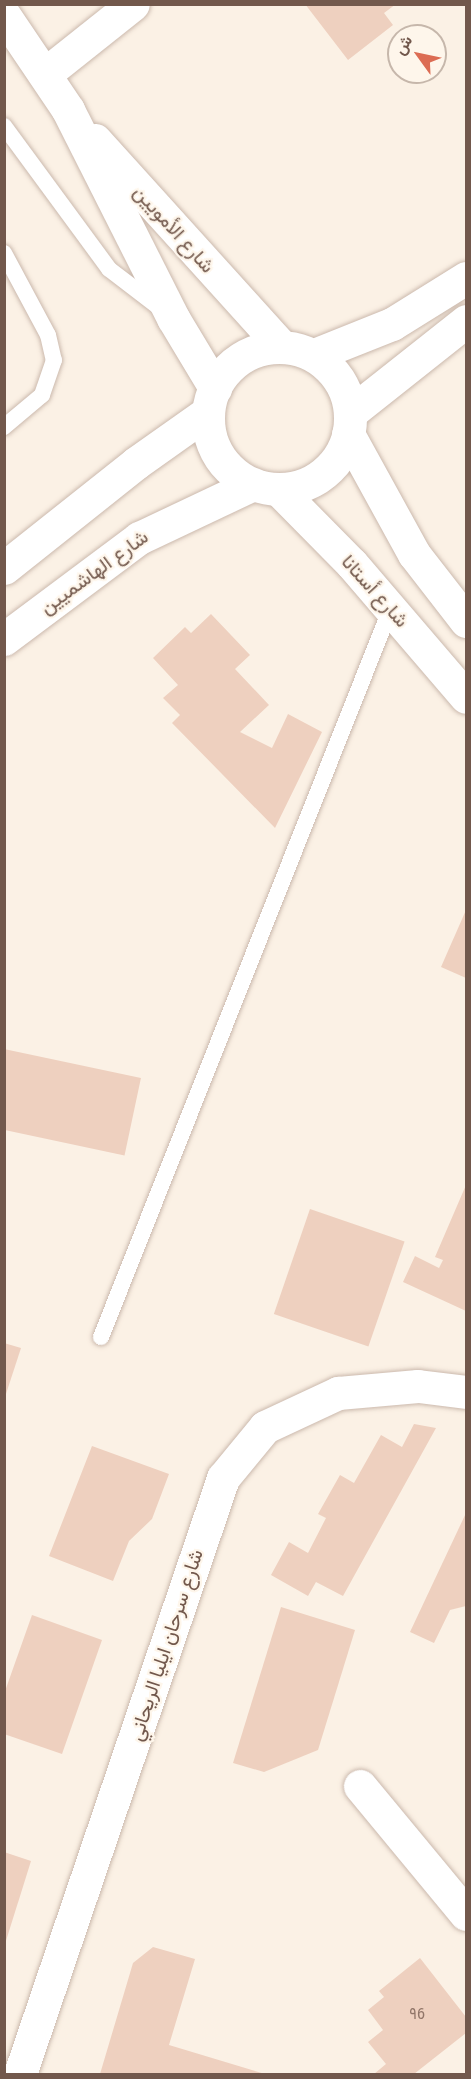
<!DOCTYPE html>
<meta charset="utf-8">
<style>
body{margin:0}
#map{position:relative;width:471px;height:2079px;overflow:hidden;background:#fbf1e5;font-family:"Fira Sans Condensed",Vazirmatn,sans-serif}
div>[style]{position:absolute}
.building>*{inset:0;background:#eed0bf;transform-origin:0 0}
.roads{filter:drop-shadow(0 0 2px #cbb9ad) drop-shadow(0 0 2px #cbb9ad)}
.service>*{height:16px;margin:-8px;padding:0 8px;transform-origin:8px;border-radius:8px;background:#fff}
.minor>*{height:33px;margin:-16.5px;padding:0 16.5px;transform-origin:16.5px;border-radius:16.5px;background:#fff}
.tertiary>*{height:33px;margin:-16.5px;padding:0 16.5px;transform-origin:16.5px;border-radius:16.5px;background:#fff}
.secondary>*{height:33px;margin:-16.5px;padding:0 16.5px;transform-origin:16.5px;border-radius:16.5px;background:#fff}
.secondary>.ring{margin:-16.5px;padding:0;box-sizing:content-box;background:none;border:33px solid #fff;border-radius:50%}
span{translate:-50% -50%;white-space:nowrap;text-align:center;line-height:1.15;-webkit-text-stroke:4.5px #fef6eb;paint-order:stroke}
.number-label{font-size:16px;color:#917669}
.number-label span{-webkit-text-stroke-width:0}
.street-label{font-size:20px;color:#72584c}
.frame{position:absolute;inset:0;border:6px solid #72584c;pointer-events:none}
.north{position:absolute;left:387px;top:24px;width:60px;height:60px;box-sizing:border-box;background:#fef6eb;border:2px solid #c6b7ab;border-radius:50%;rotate:303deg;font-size:16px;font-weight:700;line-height:24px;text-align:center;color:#72584c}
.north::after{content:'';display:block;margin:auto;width:21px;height:27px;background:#dc6c53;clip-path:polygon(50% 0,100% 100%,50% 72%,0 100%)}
</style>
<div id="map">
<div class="building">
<i style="clip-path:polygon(305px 4px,396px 4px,384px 13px,393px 25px,348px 60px)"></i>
<i style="clip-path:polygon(211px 614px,250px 655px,235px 669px,269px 705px,240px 732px,272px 748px,288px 714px,322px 732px,275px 828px,172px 723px,180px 715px,163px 698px,178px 685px,153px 658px,185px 627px,191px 633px)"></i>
<i style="clip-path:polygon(466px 910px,466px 978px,441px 967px)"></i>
<i style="left:4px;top:1049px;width:140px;height:79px;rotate:12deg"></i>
<i style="clip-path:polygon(466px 1185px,466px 1311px,403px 1282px,415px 1256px,439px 1268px,443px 1260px,435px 1257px)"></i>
<i style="left:310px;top:1209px;width:100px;height:111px;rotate:19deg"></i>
<i style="clip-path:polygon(4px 1343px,21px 1348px,5px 1397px,4px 1397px)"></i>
<i style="clip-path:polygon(414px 1424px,436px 1428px,343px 1596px,316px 1582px,308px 1596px,271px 1575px,289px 1542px,308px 1553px,326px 1518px,318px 1514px,340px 1475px,354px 1483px,381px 1435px,402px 1447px)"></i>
<i style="clip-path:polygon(92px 1446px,169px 1474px,152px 1519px,129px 1541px,113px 1581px,49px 1556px)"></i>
<i style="clip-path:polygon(466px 1513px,466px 1606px,450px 1610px,434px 1643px,410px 1632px)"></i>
<i style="clip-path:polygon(281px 1607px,355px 1630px,318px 1750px,264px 1772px,233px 1763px)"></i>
<i style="clip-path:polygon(32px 1615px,102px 1640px,62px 1754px,4px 1734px,4px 1694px)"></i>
<i style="clip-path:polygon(4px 1852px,31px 1861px,5px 1944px,4px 1944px)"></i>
<i style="clip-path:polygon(153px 1947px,195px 1959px,169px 2045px,265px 2074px,100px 2074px,133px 1963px)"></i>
<i style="clip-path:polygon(420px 1958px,466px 2017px,466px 2033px,414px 2074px,374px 2074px,386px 2064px,368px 2042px,383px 2030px,368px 2010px,384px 1997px,379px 1991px)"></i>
</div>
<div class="roads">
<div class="service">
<i style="left:4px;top:126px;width:177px;rotate:53.7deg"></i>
<i style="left:109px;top:269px;width:64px;rotate:37.4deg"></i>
<i style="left:4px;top:253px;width:93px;rotate:61.8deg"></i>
<i style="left:48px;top:335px;width:26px;rotate:77deg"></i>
<i style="left:54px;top:360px;width:37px;rotate:109deg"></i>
<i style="left:42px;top:395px;width:50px;rotate:139.9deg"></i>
<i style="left:101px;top:1337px;width:785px;rotate:-68.31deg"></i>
</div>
<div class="minor">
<i style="left:45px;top:74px;width:112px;rotate:-38.5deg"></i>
<i style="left:360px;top:1786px;width:166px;rotate:50.4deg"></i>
<i style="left:20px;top:2074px;width:630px;rotate:-71.19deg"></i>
<i style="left:223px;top:1478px;width:66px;rotate:-50.5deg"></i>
<i style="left:265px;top:1427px;width:81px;rotate:-25deg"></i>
<i style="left:338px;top:1393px;width:80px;rotate:-5deg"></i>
<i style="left:418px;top:1386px;width:48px;rotate:7.1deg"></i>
</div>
<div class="tertiary">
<i style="left:4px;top:15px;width:115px;rotate:56deg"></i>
<i style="left:68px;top:110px;width:233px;rotate:63.2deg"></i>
<i style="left:173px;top:318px;width:82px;rotate:59deg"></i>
<i style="left:95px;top:140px;width:279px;rotate:47.9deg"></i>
<i style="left:348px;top:434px;width:137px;rotate:61.2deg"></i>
<i style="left:414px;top:554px;width:85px;rotate:52.2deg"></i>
<i style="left:278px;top:489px;width:105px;rotate:45.4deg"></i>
<i style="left:352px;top:564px;width:175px;rotate:49.4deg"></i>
</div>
<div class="secondary">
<i class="ring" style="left:208px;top:347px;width:109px;height:109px"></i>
<i style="left:314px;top:355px;width:84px;rotate:-21.7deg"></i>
<i style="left:392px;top:324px;width:87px;rotate:-31.9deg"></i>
<i style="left:350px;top:413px;width:148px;rotate:-38.4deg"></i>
<i style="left:4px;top:568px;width:169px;rotate:-38.5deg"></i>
<i style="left:136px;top:463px;width:88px;rotate:-35.3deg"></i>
<i style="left:4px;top:639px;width:169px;rotate:-36.8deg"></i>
<i style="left:139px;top:538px;width:126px;rotate:-25.3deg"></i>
</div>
</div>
<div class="number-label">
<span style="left:417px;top:2014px">٩6</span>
</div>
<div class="street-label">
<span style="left:174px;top:229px;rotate:48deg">شارع الأمويين</span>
<span style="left:94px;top:572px;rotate:-36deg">شارع الهاشميين</span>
<span style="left:375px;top:591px;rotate:48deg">شارع أستانا</span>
<span style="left:166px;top:1645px;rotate:-72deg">شارع سرحان ايليا الريحاني</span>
</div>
<div class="frame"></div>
<div class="north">ش</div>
</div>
